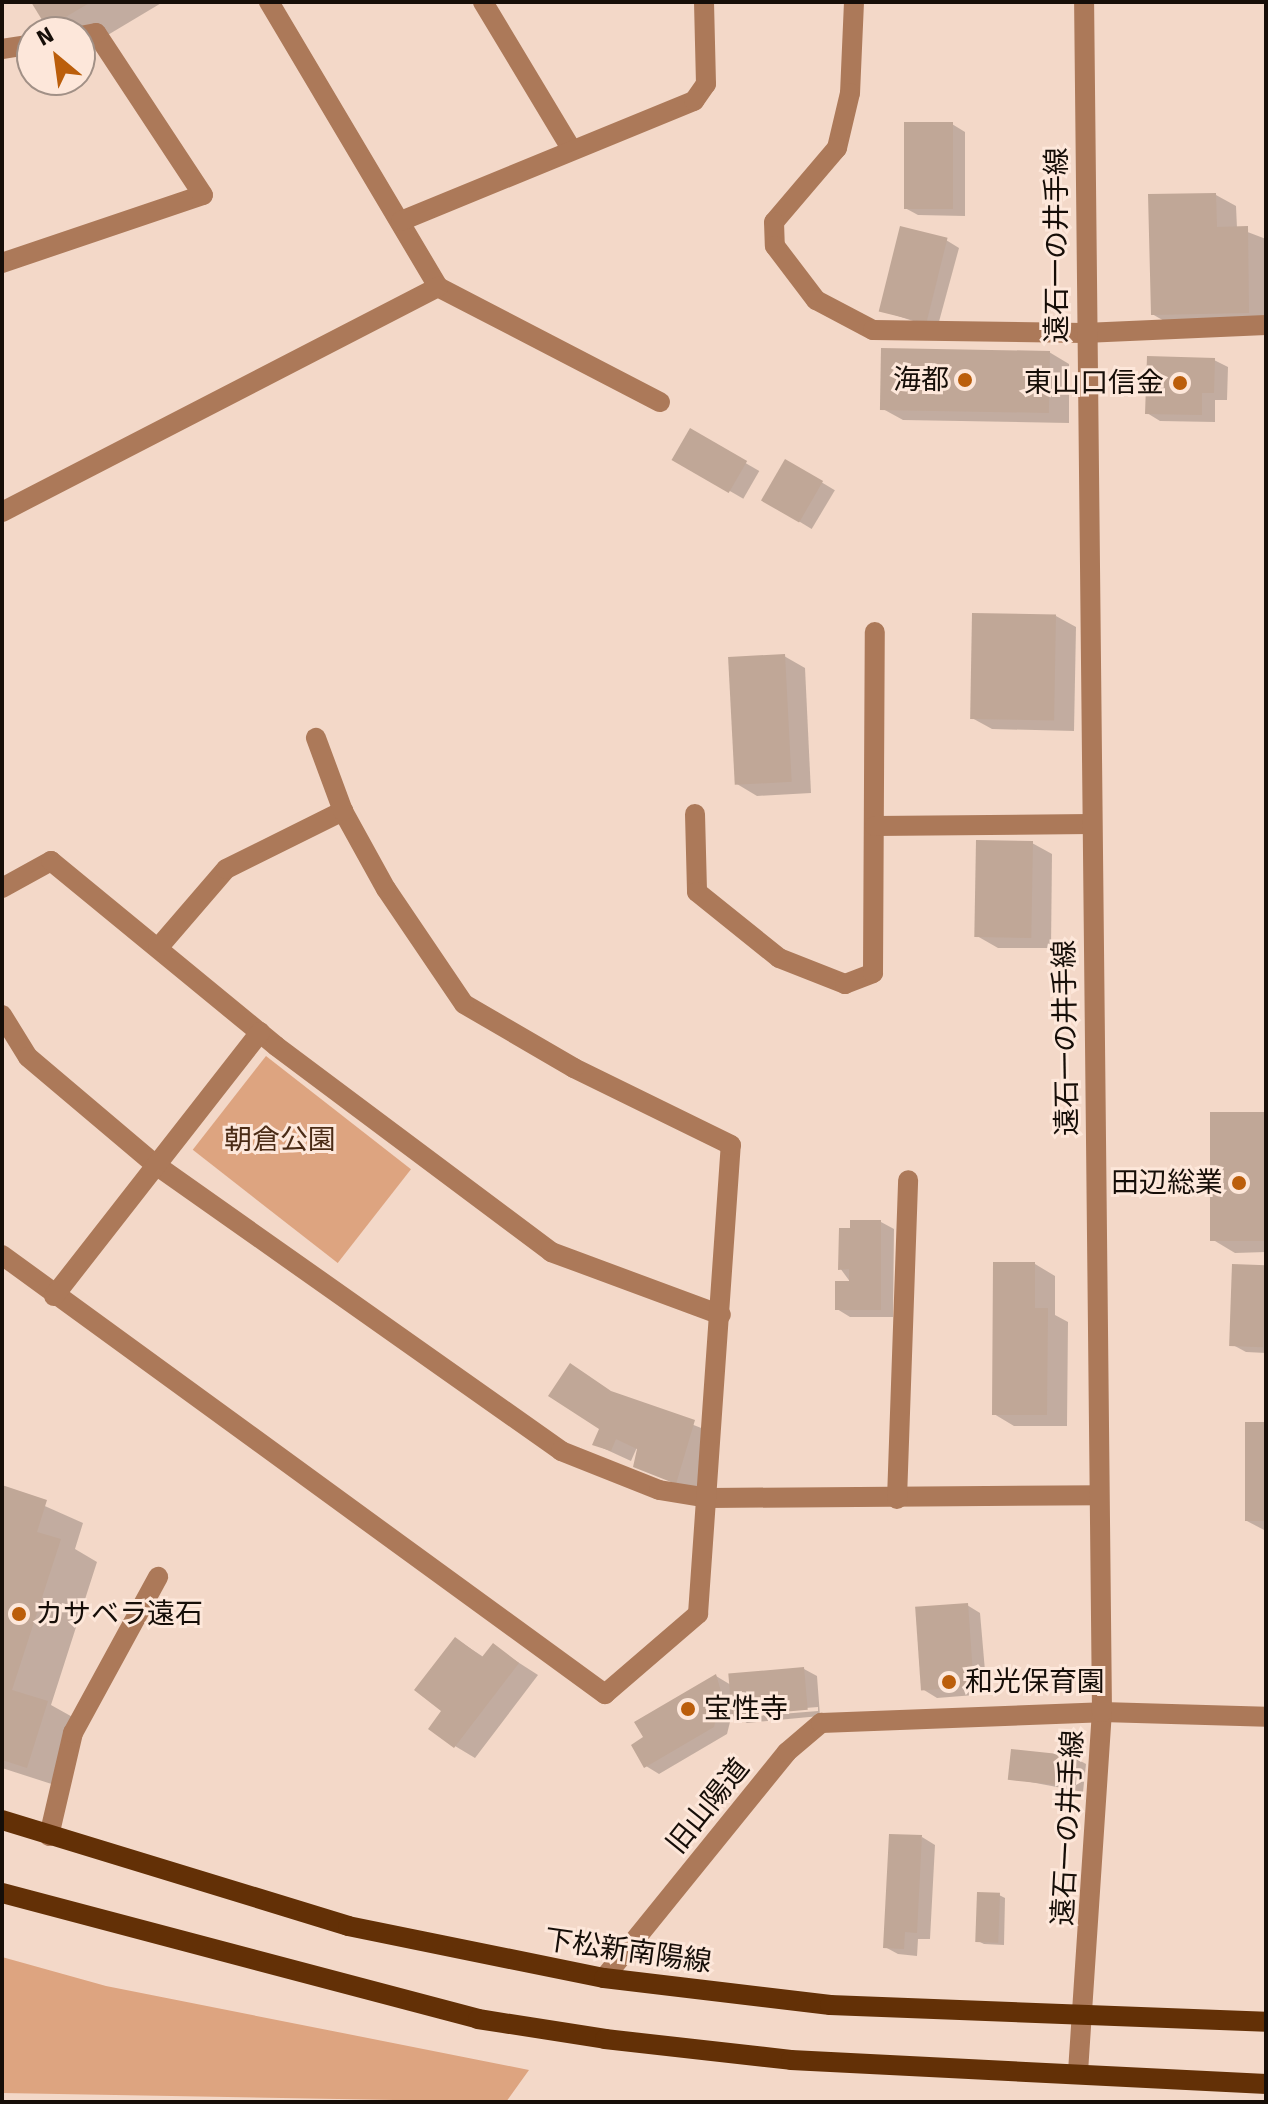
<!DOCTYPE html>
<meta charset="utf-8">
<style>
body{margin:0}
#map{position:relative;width:1268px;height:2104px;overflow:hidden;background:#f3d8c8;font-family:Signika,"Noto Sans JP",sans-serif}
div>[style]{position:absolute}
.green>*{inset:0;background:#dda480;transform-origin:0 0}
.shadow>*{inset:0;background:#0003;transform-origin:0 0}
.building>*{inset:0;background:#c0a797;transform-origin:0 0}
.minor>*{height:20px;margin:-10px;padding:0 10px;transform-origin:10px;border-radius:10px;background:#ac7959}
.major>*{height:20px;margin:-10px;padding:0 10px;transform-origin:10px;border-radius:10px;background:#633006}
.dots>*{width:22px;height:22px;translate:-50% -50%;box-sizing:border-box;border:4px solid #fde7da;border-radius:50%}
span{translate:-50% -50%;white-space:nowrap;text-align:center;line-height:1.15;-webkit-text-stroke:6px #fde7da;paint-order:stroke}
.street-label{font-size:28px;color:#160e08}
.poi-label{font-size:28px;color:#160e08}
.right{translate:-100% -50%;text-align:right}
.left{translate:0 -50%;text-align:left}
.park-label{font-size:28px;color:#4b2c16}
.frame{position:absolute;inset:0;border:4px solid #160e08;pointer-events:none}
.north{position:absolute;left:16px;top:16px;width:80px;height:80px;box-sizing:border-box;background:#fde7da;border:2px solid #a19086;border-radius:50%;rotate:331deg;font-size:22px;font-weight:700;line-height:32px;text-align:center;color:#160e08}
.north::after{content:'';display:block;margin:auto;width:28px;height:36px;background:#bb5e0b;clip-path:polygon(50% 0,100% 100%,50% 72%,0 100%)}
</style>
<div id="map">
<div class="green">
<i style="left:266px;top:1056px;width:184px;height:119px;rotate:38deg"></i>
<i style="clip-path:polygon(2px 1957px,106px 1986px,529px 2070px,506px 2102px,2px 2093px)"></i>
</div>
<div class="shadow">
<i style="clip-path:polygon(34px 2px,163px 2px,86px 48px,80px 32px,48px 27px)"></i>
<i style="clip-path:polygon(952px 124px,965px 132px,965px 216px,918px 215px,905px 208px)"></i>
<i style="clip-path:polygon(1216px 195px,1236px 206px,1237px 228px,1266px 239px,1266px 324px,1173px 326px,1152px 314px)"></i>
<i style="clip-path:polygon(946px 240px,959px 248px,937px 329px,880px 310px)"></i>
<i style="clip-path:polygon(1049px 352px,1069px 364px,1069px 423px,903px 420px,883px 409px)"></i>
<i style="clip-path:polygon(1214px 360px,1228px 367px,1227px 400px,1215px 400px,1215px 422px,1160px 421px,1147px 413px)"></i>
<i style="left:690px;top:431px;width:80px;height:32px;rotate:30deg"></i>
<i style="left:786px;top:461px;width:57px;height:45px;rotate:31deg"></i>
<i style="clip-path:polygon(1056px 616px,1076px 627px,1074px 731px,992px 729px,972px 718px)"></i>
<i style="clip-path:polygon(784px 656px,805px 668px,811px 793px,757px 796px,737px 784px)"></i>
<i style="clip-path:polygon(1032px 843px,1052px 854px,1051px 948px,998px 948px,977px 936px)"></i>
<i style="clip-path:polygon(1266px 1114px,1266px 1252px,1235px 1253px,1215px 1241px)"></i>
<i style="clip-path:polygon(881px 1222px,894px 1229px,893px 1317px,850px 1317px,837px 1309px,851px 1283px,840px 1268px,852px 1230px)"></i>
<i style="clip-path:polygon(1035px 1264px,1055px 1276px,1055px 1315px,1068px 1322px,1067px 1426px,1014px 1426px,994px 1414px)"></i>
<i style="clip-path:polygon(1266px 1267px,1266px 1353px,1246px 1352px,1233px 1345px)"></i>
<i style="clip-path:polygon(617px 1395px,714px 1433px,697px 1493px,636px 1466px,638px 1445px,631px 1461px,594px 1444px)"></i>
<i style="clip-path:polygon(1266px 1424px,1266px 1531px,1245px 1520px)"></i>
<i style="clip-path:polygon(2px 1487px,83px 1523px,75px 1549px,97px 1562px,51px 1705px,85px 1724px,64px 1788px,2px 1768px)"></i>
<i style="clip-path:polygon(967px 1605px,980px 1613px,987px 1694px,937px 1698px,924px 1690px)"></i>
<i style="clip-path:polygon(456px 1639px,485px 1658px,493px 1646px,538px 1675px,475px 1758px,455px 1746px,444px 1711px)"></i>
<i style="clip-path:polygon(evenodd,804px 1669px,817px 1676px,820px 1716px,747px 1723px,732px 1714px,727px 1734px,659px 1774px,646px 1766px,646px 1738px,716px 1676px,731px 1685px,804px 1669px,818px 1707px,818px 1711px,744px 1717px,744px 1713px,818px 1707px)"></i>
<i style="clip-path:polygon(1073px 1757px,1086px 1764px,1083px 1792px,1010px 1778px)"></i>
<i style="clip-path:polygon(922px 1837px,935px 1845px,930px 1939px,918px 1939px,917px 1956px,898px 1954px,885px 1947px)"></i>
<i style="clip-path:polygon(999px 1895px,1005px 1898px,1004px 1945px,984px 1944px,978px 1941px)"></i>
</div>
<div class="building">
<i style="clip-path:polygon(31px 2px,91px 2px,47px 28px)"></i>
<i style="left:904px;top:122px;width:49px;height:87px"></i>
<i style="clip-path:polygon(1216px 193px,1217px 227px,1248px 226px,1249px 313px,1151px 315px,1148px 194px)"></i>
<i style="left:900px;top:226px;width:49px;height:88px;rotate:14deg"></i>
<i style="left:881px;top:348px;width:169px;height:62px;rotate:1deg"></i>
<i style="clip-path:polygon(1147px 356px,1215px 358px,1214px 393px,1202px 393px,1202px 415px,1145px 414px)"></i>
<i style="left:690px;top:428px;width:66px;height:37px;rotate:30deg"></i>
<i style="left:785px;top:459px;width:44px;height:48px;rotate:30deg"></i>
<i style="left:972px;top:613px;width:84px;height:106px;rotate:1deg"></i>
<i style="left:785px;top:654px;width:128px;height:57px;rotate:87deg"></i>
<i style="left:976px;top:840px;width:57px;height:97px;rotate:1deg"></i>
<i style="left:1266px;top:1112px;width:129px;height:56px;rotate:90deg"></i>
<i style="clip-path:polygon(850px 1220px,881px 1220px,881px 1310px,835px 1310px,835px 1281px,849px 1281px,849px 1269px,838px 1270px,839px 1228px,850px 1228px)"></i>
<i style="clip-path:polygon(993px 1262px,1035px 1262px,1035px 1308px,1048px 1308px,1047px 1415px,992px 1415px)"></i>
<i style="left:1232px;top:1264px;width:34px;height:82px;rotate:2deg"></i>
<i style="clip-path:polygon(570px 1363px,611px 1391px,695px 1420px,676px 1484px,633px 1467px,637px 1449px,616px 1439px,611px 1451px,592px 1445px,599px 1429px,548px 1396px)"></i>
<i style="left:1245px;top:1422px;width:21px;height:99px"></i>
<i style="clip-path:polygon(2px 1485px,47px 1500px,37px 1532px,61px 1539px,12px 1690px,48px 1701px,27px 1768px,2px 1760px)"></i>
<i style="left:968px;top:1603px;width:84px;height:53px;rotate:86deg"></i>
<i style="clip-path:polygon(455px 1637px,482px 1657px,493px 1643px,519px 1663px,454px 1748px,428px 1729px,441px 1711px,414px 1690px)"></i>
<i style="left:804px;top:1667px;width:43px;height:76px;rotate:85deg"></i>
<i style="clip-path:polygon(716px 1674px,722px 1695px,714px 1727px,644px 1768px,631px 1745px,643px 1737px,634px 1722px)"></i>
<i style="left:1011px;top:1749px;width:62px;height:31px;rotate:6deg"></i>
<i style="clip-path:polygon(889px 1834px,922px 1835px,917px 1933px,905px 1932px,904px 1949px,883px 1948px)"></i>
<i style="left:977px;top:1892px;width:23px;height:50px;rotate:2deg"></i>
</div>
<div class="minor">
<i style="left:269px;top:2px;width:331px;rotate:59.3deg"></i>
<i style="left:438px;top:287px;width:250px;rotate:27.4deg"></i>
<i style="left:483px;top:2px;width:169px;rotate:59deg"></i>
<i style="left:854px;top:2px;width:91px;rotate:92.5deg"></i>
<i style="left:850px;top:93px;width:57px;rotate:103.3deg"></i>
<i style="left:837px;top:148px;width:97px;rotate:130.4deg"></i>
<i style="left:774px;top:222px;width:24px;rotate:88deg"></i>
<i style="left:775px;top:246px;width:68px;rotate:52.8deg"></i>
<i style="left:816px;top:300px;width:64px;rotate:27.8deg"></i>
<i style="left:873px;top:330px;width:211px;rotate:0.8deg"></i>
<i style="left:1084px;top:333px;width:182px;rotate:-2.5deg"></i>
<i style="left:2px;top:49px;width:30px;rotate:-9deg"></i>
<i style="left:401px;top:221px;width:317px;rotate:-22.3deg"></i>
<i style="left:694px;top:101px;width:21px;rotate:-55deg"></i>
<i style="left:706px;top:84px;width:82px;rotate:-91.4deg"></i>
<i style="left:2px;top:263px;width:212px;rotate:-18.7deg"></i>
<i style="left:203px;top:195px;width:194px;rotate:-123.4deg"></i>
<i style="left:96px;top:33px;width:16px;rotate:169deg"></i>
<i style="left:2px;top:512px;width:491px;rotate:-27.3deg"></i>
<i style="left:695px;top:814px;width:78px;rotate:88.5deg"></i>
<i style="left:697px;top:892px;width:105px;rotate:38.8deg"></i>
<i style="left:779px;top:958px;width:71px;rotate:21.5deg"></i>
<i style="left:845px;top:984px;width:30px;rotate:-21deg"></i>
<i style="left:873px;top:973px;width:341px;rotate:-89.7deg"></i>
<i style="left:875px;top:826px;width:216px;rotate:-0.5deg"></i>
<i style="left:2px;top:888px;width:56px;rotate:-28.9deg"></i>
<i style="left:51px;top:861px;width:291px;rotate:39.4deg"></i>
<i style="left:276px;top:1046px;width:344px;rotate:36.8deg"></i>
<i style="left:551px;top:1252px;width:181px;rotate:20.3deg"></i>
<i style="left:158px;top:948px;width:104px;rotate:-49.3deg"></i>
<i style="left:226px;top:869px;width:131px;rotate:-26.4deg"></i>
<i style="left:2px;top:1015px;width:49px;rotate:58.2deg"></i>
<i style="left:28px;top:1057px;width:167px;rotate:40.2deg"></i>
<i style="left:156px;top:1165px;width:496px;rotate:35.2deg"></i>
<i style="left:561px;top:1451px;width:105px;rotate:21.7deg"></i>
<i style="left:659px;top:1490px;width:51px;rotate:9.1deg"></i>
<i style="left:709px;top:1498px;width:390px;rotate:-0.4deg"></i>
<i style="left:2px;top:1255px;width:746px;rotate:36.06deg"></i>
<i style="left:605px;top:1694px;width:123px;rotate:-40.7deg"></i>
<i style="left:698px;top:1614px;width:470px;rotate:-86deg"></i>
<i style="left:731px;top:1145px;width:175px;rotate:-153.9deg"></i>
<i style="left:574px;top:1068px;width:127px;rotate:-149.8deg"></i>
<i style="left:464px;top:1004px;width:139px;rotate:-124.1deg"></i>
<i style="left:386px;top:889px;width:89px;rotate:-118.9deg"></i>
<i style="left:343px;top:811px;width:78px;rotate:-110.3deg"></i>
<i style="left:54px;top:1296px;width:335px;rotate:-52deg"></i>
<i style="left:897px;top:1499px;width:319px;rotate:-88deg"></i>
<i style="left:49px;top:1836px;width:106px;rotate:-76.9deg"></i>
<i style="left:73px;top:1733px;width:178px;rotate:-61.4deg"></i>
<i style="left:604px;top:1978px;width:291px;rotate:-51deg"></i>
<i style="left:787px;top:1752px;width:45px;rotate:-40.5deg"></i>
<i style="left:821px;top:1723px;width:281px;rotate:-2.2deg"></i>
<i style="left:1102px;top:1712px;width:164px;rotate:1.7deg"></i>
<i style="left:1078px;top:2072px;width:361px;rotate:-86.2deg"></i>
<i style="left:1102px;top:1712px;width:1710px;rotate:-90.6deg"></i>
</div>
<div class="major">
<i style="left:2px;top:1820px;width:362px;rotate:17deg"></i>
<i style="left:348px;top:1926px;width:261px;rotate:11.5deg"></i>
<i style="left:604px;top:1978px;width:228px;rotate:6.8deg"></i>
<i style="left:830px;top:2005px;width:436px;rotate:2.2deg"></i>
<i style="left:2px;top:1893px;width:492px;rotate:14.8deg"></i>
<i style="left:478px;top:2019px;width:129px;rotate:8.9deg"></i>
<i style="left:605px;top:2039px;width:187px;rotate:6.4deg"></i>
<i style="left:791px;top:2060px;width:476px;rotate:2.9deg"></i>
</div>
<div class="dots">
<i style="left:965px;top:380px;background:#bb5e0b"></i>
<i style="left:1180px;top:383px;background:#bb5e0b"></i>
<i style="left:1239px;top:1183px;background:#bb5e0b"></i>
<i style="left:19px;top:1614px;background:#bb5e0b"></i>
<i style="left:949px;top:1682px;background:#bb5e0b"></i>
<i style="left:688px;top:1709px;background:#bb5e0b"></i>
</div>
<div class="street-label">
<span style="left:1057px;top:245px;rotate:-90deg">遠石一の井手線</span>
<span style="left:1066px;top:1038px;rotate:-91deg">遠石一の井手線</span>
<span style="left:708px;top:1806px;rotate:-51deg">旧山陽道</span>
<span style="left:1068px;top:1828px;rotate:-87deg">遠石一の井手線</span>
<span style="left:628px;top:1951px;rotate:8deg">下松新南陽線</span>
</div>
<div class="poi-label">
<span class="right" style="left:949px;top:380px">海都</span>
<span class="right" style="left:1164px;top:383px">東山口信金</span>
<span class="right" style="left:1223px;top:1183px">田辺総業</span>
<span class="left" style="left:35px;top:1614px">カサベラ遠石</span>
<span class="left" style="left:965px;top:1682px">和光保育園</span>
<span class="left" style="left:704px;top:1709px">宝性寺</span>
</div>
<div class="park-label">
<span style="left:280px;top:1140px">朝倉公園</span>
</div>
<div class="frame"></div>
<div class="north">N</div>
</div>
